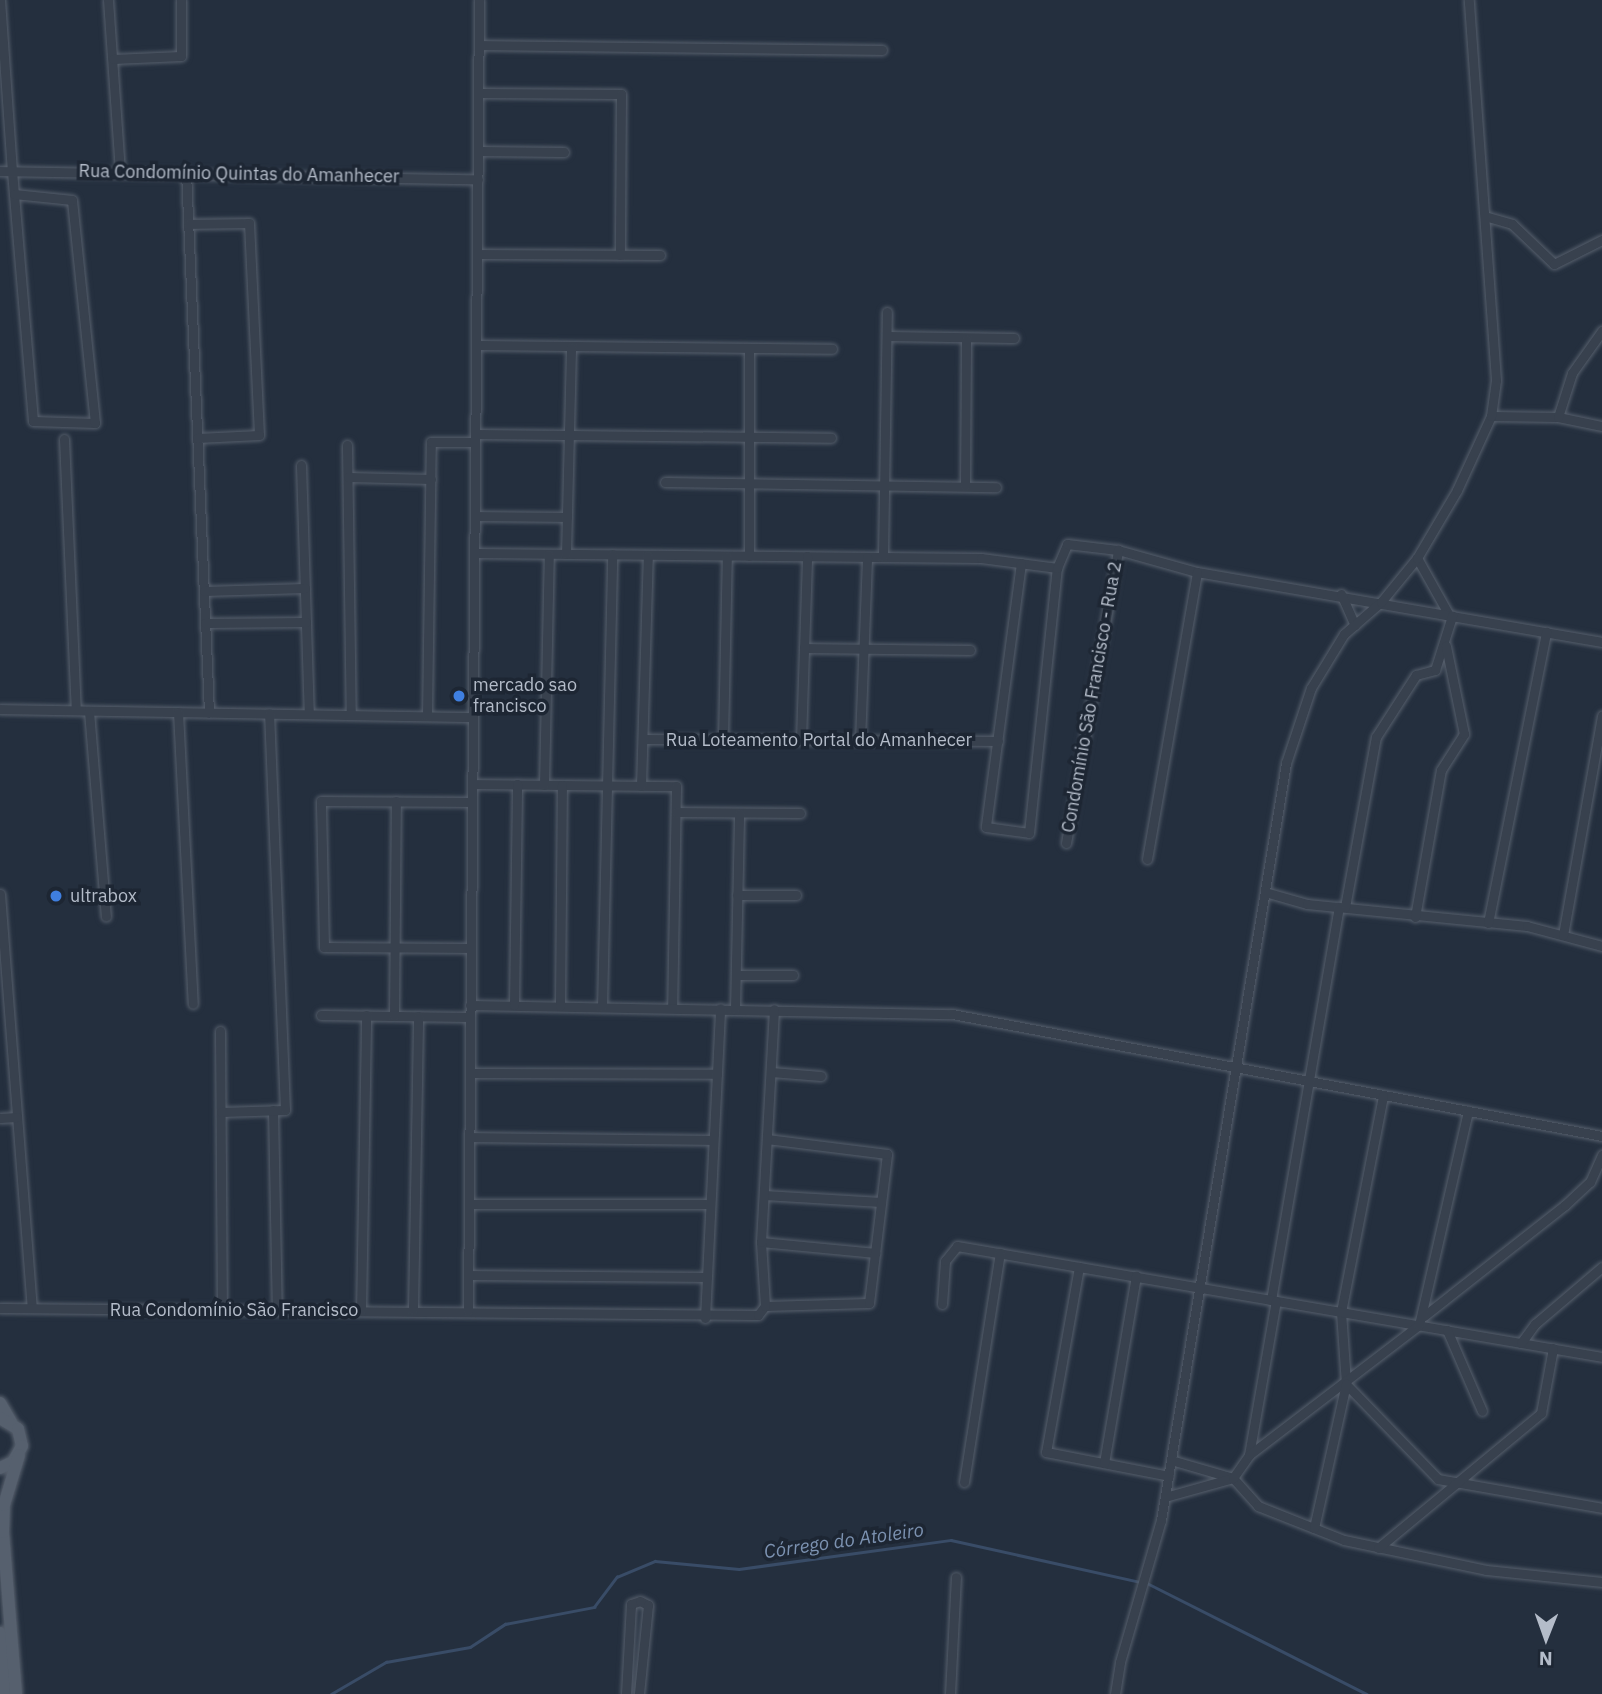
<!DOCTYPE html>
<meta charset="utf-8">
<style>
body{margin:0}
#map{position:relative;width:1602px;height:1694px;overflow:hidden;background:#242f3e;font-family:"IBM Plex Sans",sans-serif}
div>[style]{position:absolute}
.stream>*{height:2.5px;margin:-1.25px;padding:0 1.25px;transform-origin:1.25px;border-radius:1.25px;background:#394c67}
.roads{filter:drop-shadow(0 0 2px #565f6c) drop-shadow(0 0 2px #565f6c)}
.minor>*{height:9px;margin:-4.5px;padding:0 4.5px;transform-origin:4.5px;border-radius:4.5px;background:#38414e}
.major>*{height:12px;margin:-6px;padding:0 6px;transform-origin:6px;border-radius:6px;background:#56606e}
.dots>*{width:19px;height:19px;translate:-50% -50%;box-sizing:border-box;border:4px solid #1d2633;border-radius:50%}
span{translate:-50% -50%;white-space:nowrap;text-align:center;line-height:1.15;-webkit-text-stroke:7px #1d2633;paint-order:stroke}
.street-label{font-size:18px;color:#b4bcc9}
.poi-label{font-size:18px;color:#b4bcc9}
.left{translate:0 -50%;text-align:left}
.water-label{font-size:19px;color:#7c92b1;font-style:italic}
.north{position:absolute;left:1511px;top:1603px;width:70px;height:70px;-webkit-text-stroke:5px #1d2633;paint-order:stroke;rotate:181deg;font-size:19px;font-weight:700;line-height:28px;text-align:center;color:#b4bcc9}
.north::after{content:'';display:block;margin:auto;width:24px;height:32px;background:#b4bcc9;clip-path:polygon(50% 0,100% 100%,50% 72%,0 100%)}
</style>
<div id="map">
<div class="stream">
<i style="left:1147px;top:1583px;width:246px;rotate:26.8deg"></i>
<i style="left:331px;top:1694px;width:64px;rotate:-30.2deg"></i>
<i style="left:386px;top:1662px;width:85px;rotate:-10.1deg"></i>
<i style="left:470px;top:1647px;width:42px;rotate:-33.3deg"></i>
<i style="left:505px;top:1624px;width:91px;rotate:-10.8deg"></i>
<i style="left:594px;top:1607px;width:38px;rotate:-53deg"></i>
<i style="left:617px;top:1577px;width:41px;rotate:-22.8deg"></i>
<i style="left:655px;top:1561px;width:84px;rotate:5.4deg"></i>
<i style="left:739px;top:1569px;width:214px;rotate:-7.8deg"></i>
<i style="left:951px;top:1540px;width:194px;rotate:12.5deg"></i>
</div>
<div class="roads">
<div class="minor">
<i style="left:0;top:0;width:171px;rotate:86deg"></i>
<i style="left:12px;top:171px;width:251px;rotate:85.2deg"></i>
<i style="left:33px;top:421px;width:62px;rotate:1.8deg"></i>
<i style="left:95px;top:423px;width:224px;rotate:-95.9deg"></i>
<i style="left:72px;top:200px;width:58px;rotate:-174.1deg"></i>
<i style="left:108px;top:0;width:171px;rotate:86deg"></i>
<i style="left:479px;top:45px;width:403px;rotate:0.7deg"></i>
<i style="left:113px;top:59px;width:68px;rotate:-2.5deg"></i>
<i style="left:181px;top:56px;width:56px;rotate:-90deg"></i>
<i style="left:479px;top:93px;width:142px;rotate:0.4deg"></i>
<i style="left:621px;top:94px;width:161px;rotate:90.4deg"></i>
<i style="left:478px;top:151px;width:86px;rotate:0.7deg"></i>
<i style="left:0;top:171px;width:478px;rotate:1deg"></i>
<i style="left:186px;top:171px;width:542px;rotate:87.57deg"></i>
<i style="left:1488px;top:217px;width:25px;rotate:16deg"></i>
<i style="left:1512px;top:224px;width:58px;rotate:43.6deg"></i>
<i style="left:1554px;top:264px;width:54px;rotate:-26.6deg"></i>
<i style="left:188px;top:224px;width:61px;rotate:-0.9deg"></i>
<i style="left:249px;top:223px;width:212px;rotate:87.3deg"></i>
<i style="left:259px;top:435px;width:62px;rotate:177.2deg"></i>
<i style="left:477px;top:254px;width:183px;rotate:0.3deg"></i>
<i style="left:887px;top:336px;width:127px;rotate:0.9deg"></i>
<i style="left:476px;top:345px;width:356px;rotate:0.6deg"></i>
<i style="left:1491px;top:416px;width:67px;rotate:0.9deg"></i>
<i style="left:1558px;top:417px;width:45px;rotate:11.6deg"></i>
<i style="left:1558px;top:417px;width:46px;rotate:-72.3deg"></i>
<i style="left:1572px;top:373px;width:52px;rotate:-54.5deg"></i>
<i style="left:475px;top:434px;width:356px;rotate:0.6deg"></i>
<i style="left:64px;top:439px;width:271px;rotate:87.5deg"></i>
<i style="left:347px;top:445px;width:270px;rotate:89.2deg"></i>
<i style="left:301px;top:465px;width:249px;rotate:88.2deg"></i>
<i style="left:348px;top:477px;width:83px;rotate:1.4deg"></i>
<i style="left:665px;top:482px;width:331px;rotate:0.9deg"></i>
<i style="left:965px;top:486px;width:147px;rotate:-89.6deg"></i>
<i style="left:475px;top:516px;width:92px;rotate:0.6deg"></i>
<i style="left:474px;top:553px;width:507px;rotate:0.57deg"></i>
<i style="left:981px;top:558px;width:77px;rotate:7.5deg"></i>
<i style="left:566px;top:554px;width:207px;rotate:-88.6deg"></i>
<i style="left:749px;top:556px;width:208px;rotate:-90deg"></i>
<i style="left:883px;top:557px;width:245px;rotate:-89.1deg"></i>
<i style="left:1417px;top:558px;width:65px;rotate:60.7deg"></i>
<i style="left:1021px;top:563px;width:266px;rotate:97.6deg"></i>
<i style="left:986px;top:827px;width:43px;rotate:7.9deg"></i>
<i style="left:1029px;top:833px;width:266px;rotate:-84deg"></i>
<i style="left:1057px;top:568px;width:26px;rotate:-67deg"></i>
<i style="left:1067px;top:544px;width:51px;rotate:6.7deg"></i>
<i style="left:1118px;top:550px;width:82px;rotate:15.6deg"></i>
<i style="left:1197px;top:572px;width:411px;rotate:9.8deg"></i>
<i style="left:204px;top:591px;width:101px;rotate:-1.7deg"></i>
<i style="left:1341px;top:594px;width:34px;rotate:66deg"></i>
<i style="left:205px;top:623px;width:101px;rotate:-0.6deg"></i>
<i style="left:804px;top:648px;width:166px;rotate:0.7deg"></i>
<i style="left:0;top:709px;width:473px;rotate:1deg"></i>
<i style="left:89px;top:711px;width:206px;rotate:85.3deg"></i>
<i style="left:178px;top:712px;width:292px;rotate:87.1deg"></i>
<i style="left:427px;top:716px;width:274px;rotate:-89.2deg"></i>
<i style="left:431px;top:442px;width:44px"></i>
<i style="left:644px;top:739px;width:354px;rotate:0.3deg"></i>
<i style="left:723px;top:740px;width:184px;rotate:-88.8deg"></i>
<i style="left:801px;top:740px;width:184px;rotate:-88.1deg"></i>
<i style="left:860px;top:741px;width:184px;rotate:-87.8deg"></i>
<i style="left:472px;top:784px;width:204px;rotate:0.6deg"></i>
<i style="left:676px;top:786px;width:222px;rotate:91deg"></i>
<i style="left:544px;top:785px;width:231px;rotate:-88.8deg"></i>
<i style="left:641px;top:786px;width:231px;rotate:-88.3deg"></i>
<i style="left:676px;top:812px;width:124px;rotate:0.5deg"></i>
<i style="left:1066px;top:843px;width:298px;rotate:-79.9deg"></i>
<i style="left:1147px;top:859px;width:291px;rotate:-80.1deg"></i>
<i style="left:1265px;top:892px;width:44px;rotate:15.9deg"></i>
<i style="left:1307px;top:904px;width:221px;rotate:5.7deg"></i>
<i style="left:1527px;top:926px;width:78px;rotate:14.9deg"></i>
<i style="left:0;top:894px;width:415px;rotate:85.6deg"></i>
<i style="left:737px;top:895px;width:59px"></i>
<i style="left:1345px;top:907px;width:173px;rotate:-79.7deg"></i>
<i style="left:1376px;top:737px;width:74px;rotate:-57.2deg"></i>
<i style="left:1416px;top:675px;width:20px;rotate:-15deg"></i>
<i style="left:1435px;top:670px;width:57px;rotate:-72.5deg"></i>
<i style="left:1415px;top:917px;width:149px;rotate:-80deg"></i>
<i style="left:1441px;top:770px;width:43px;rotate:-57.4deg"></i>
<i style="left:1464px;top:734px;width:90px;rotate:-101.6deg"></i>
<i style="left:1488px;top:923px;width:297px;rotate:-78.7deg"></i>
<i style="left:1563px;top:935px;width:223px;rotate:-79.9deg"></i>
<i style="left:471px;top:948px;width:147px;rotate:-179.6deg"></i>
<i style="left:324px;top:947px;width:146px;rotate:-91.2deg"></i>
<i style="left:321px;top:801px;width:151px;rotate:0.4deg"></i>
<i style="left:736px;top:975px;width:57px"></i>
<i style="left:470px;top:1005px;width:482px;rotate:1.1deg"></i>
<i style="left:952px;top:1014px;width:661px;rotate:10.63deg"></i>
<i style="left:514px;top:1005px;width:221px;rotate:-89.2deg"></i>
<i style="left:560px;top:1006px;width:221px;rotate:-89.5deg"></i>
<i style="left:602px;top:1007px;width:453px;rotate:-88.7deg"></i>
<i style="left:735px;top:1009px;width:196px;rotate:-88.8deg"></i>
<i style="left:321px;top:1015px;width:149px;rotate:0.8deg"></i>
<i style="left:394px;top:1016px;width:215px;rotate:-89.5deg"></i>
<i style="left:220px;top:1031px;width:278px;rotate:89.6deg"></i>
<i style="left:771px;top:1072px;width:50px;rotate:4.6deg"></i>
<i style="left:470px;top:1073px;width:247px;rotate:0.2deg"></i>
<i style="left:1383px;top:1096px;width:220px;rotate:101deg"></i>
<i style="left:1341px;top:1312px;width:72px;rotate:86deg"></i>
<i style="left:1346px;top:1384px;width:132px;rotate:45.9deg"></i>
<i style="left:1438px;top:1479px;width:167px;rotate:10deg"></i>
<i style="left:273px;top:1110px;width:200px;rotate:88.9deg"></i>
<i style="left:221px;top:1112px;width:64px;rotate:-1.8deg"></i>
<i style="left:285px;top:1110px;width:397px;rotate:-92.3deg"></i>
<i style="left:0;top:1118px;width:17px;rotate:-3deg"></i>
<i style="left:469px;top:1137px;width:244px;rotate:0.7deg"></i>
<i style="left:764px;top:1195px;width:117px;rotate:3.4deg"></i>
<i style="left:469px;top:1204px;width:240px"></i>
<i style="left:761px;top:1242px;width:115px;rotate:5.5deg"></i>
<i style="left:1079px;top:1267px;width:188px;rotate:100.1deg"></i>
<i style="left:1046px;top:1452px;width:125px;rotate:11deg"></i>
<i style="left:468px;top:1275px;width:238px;rotate:0.5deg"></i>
<i style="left:1271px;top:1300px;width:399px;rotate:-80.2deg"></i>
<i style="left:942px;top:1304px;width:43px;rotate:-86deg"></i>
<i style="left:945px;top:1261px;width:19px;rotate:-51deg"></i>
<i style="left:957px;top:1246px;width:654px;rotate:9.76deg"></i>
<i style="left:765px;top:1306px;width:104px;rotate:-1.7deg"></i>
<i style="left:869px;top:1303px;width:150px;rotate:-83.1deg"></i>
<i style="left:887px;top:1154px;width:121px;rotate:-172.9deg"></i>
<i style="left:0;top:1308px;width:758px;rotate:0.53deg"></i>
<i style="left:758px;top:1315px;width:11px;rotate:-52deg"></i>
<i style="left:765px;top:1306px;width:64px;rotate:-93.6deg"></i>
<i style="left:761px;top:1242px;width:233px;rotate:-86.8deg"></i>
<i style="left:413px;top:1310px;width:294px;rotate:-89deg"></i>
<i style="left:361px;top:1311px;width:296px;rotate:-89deg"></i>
<i style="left:468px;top:1311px;width:1311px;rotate:-89.52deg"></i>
<i style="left:1424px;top:1316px;width:179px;rotate:-38.2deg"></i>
<i style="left:1565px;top:1205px;width:34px;rotate:-43deg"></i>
<i style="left:1590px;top:1182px;width:30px;rotate:-66deg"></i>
<i style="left:705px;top:1318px;width:310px;rotate:-87.2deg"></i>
<i style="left:1447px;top:1330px;width:88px;rotate:66.6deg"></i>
<i style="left:1521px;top:1343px;width:24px;rotate:-54deg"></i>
<i style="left:1535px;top:1324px;width:88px;rotate:-40.4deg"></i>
<i style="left:1249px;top:1455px;width:156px;rotate:-80.1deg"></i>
<i style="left:1171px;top:1460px;width:65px;rotate:16.2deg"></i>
<i style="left:1233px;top:1478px;width:38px;rotate:48deg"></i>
<i style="left:1258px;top:1506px;width:92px;rotate:21.6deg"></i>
<i style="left:1344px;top:1540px;width:145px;rotate:11.9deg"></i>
<i style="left:1486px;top:1570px;width:117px;rotate:5.9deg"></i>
<i style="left:1104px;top:1463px;width:190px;rotate:-80.3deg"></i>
<i style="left:964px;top:1482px;width:232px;rotate:-81.1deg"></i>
<i style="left:1165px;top:1497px;width:71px;rotate:-15.6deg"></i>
<i style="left:1233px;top:1478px;width:28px;rotate:-55deg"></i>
<i style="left:1249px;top:1455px;width:214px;rotate:-37.4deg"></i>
<i style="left:1419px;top:1325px;width:220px;rotate:-77.1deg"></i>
<i style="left:1314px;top:1528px;width:148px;rotate:-77.5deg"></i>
<i style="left:1378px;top:1548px;width:212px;rotate:-39.6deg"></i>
<i style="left:1541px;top:1413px;width:66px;rotate:-79.5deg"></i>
<i style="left:626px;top:1694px;width:90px;rotate:-86.8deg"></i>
<i style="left:631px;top:1604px;width:9px;rotate:-18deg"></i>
<i style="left:640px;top:1601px;width:9px;rotate:27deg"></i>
<i style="left:648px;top:1605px;width:89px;rotate:95.8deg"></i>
<i style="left:950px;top:1694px;width:117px;rotate:-87.1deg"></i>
<i style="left:1115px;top:1694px;width:32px;rotate:-81deg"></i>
<i style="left:1120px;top:1662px;width:148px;rotate:-73.9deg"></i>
<i style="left:1161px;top:1520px;width:767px;rotate:-80.62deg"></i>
<i style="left:1286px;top:763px;width:79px;rotate:-71.6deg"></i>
<i style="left:1311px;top:688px;width:63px;rotate:-58.6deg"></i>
<i style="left:1344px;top:634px;width:49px;rotate:-40.9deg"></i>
<i style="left:1381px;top:602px;width:57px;rotate:-50.7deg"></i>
<i style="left:1417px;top:558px;width:79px;rotate:-59.5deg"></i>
<i style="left:1457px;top:490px;width:81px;rotate:-65.3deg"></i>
<i style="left:1491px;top:416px;width:36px;rotate:-82deg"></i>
<i style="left:1496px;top:380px;width:381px;rotate:-94.1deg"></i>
</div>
<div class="major">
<i style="left:0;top:1403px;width:22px;rotate:60deg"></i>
<i style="left:0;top:1418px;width:21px;rotate:31deg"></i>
<i style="left:18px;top:1429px;width:17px;rotate:77deg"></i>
<i style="left:22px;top:1446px;width:18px;rotate:119deg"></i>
<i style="left:13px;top:1462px;width:14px;rotate:155deg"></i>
<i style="left:0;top:1633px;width:61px;rotate:86.2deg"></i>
<i style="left:16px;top:1694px;width:163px;rotate:-94.6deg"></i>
<i style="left:3px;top:1532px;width:27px;rotate:-88deg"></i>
<i style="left:4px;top:1505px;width:52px;rotate:-73.3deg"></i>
</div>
</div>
<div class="dots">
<i style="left:459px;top:696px;background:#3f7fe0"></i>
<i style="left:56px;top:896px;background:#3f7fe0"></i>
</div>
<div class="street-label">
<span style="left:239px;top:174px;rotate:1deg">Rua Condomínio Quintas do Amanhecer</span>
<span style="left:1092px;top:697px;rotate:-80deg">Condomínio São Francisco - Rua 2</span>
<span style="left:819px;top:740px">Rua Loteamento Portal do Amanhecer</span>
<span style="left:234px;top:1310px">Rua Condomínio São Francisco</span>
</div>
<div class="poi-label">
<span class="left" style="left:473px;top:696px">mercado sao<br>francisco</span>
<span class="left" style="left:70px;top:896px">ultrabox</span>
</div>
<div class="water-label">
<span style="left:844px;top:1541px;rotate:-8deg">Córrego do Atoleiro</span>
</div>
<div class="north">N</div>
</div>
